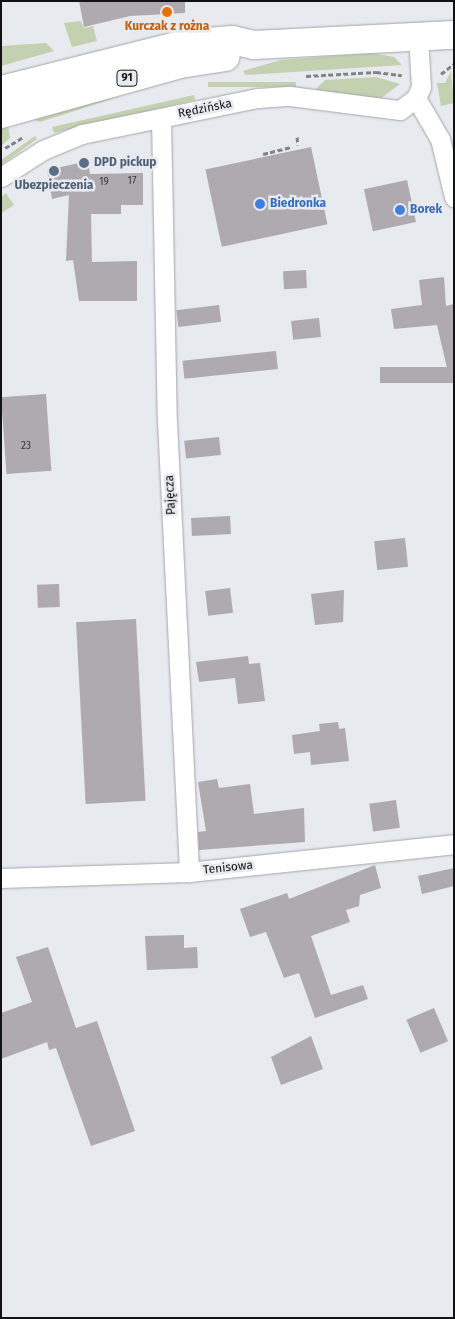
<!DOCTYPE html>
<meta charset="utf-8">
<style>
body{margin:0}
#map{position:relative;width:455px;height:1319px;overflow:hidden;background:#e7eaef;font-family:"Fira Sans",sans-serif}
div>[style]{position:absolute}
.green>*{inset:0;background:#c4d1b0;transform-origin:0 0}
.building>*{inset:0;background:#aeaaaf;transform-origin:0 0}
.path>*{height:3px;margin-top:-1.5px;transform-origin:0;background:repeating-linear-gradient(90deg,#818386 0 5px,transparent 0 7.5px)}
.roads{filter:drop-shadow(0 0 1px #a3a5aa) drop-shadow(0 0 1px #a3a5aa)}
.minor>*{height:19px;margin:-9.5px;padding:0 9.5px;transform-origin:9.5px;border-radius:9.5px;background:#fff}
.primary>*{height:28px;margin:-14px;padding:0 14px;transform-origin:14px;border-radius:14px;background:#fff}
.dots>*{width:14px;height:14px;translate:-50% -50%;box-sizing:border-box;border:2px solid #e7eaef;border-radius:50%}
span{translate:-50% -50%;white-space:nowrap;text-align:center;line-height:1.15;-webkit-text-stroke:5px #e7eaef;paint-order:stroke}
.number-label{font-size:10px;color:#38383a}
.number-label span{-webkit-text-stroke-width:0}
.shield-label span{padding:1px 4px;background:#e7eaef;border:1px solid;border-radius:4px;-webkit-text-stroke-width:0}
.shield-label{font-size:11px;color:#111213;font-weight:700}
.food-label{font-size:12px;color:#c56008;font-weight:700}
.street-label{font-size:12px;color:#111213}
.service-label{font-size:12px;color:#4e5e75;font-weight:700}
.left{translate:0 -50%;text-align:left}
.shop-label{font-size:12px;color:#366cbe;font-weight:700}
.frame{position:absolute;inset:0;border:2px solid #111213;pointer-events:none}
</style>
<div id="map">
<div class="green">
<i style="clip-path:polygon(81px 21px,84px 28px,93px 26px,97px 41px,72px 47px,64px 23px)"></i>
<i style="clip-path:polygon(46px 43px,54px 51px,1px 66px,1px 46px)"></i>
<i style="clip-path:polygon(371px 53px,394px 57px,402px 65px,245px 75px,243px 71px,281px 60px)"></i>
<i style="clip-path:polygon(451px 71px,454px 103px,441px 106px,437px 83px,445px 83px)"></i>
<i style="clip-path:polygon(376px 77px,400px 84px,380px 99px,315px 90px,325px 80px)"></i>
<i style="left:296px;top:82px;width:5px;height:88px;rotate:90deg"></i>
<i style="clip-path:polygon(194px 95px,195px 100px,54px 133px,52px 127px)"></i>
<i style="clip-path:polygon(118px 97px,40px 122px,28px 118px,46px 110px)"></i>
<i style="clip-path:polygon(7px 120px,10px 138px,1px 146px,1px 123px)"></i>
<i style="clip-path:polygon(35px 136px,37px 139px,1px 165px,1px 160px)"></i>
<i style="clip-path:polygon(6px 193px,14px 205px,1px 213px,1px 197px)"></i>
</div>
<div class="building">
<i style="clip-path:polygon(79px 1px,185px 1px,185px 13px,130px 16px,84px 27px)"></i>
<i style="left:311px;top:147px;width:79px;height:108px;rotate:78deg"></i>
<i style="clip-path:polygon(88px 161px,90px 174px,143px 173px,143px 205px,121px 205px,121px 214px,91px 214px,92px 262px,137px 261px,137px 301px,79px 301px,73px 260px,66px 261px,69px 195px,52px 199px,47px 170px)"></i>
<i style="left:407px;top:180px;width:43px;height:44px;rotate:78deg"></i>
<i style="left:306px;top:270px;width:18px;height:23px;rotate:87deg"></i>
<i style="clip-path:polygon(444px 277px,446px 306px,454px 304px,454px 367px,447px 368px,437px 325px,394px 329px,391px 309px,422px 305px,419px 280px)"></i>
<i style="left:219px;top:305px;width:17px;height:43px;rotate:83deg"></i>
<i style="left:319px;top:318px;width:19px;height:28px;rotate:84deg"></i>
<i style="left:276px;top:351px;width:18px;height:94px;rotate:84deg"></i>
<i style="left:454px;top:367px;width:16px;height:74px;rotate:90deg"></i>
<i style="left:46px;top:394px;width:77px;height:45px;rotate:86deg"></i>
<i style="left:219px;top:437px;width:18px;height:35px;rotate:84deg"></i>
<i style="left:230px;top:516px;width:18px;height:39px;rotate:87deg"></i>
<i style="left:405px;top:538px;width:29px;height:31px;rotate:84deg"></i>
<i style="left:59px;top:584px;width:23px;height:22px;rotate:88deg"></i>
<i style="left:230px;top:588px;width:25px;height:25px;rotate:83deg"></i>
<i style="clip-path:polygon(344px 590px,343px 622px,315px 625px,311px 594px)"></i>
<i style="left:136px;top:619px;width:182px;height:60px;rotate:87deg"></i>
<i style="clip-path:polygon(248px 656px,249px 664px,260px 663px,265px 701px,238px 704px,235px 678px,199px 682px,196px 662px)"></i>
<i style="clip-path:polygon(338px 722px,339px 729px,345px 728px,349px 761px,311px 765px,310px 752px,294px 754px,292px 735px,320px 731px,319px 724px)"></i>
<i style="clip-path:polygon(217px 779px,219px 788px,250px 784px,254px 814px,304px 808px,305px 842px,199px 850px,198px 832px,206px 831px,198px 782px)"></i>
<i style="left:396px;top:800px;width:28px;height:27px;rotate:82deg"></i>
<i style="clip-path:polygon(375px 865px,381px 888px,360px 895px,359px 906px,346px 910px,350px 922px,311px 936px,331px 995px,363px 985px,368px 999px,315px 1018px,299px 973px,284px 978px,266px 932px,250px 937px,240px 909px,287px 893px,289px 899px)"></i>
<i style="clip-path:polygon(454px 868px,454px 886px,422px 894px,418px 876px)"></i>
<i style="clip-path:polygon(184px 935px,184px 948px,197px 947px,198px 968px,147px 970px,145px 936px)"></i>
<i style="clip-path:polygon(48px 947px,76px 1028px,97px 1021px,135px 1131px,91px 1146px,56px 1048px,49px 1050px,47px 1042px,1px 1059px,1px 1013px,32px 1002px,16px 957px)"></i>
<i style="left:434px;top:1008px;width:36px;height:30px;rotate:67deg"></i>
<i style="clip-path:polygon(311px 1036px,323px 1069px,281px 1085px,271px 1057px)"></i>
</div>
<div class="path">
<i style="left:441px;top:74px;width:16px;rotate:-38deg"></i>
<i style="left:306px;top:76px;width:70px;rotate:-3.3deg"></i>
<i style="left:376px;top:72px;width:26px;rotate:7deg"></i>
<i style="left:297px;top:137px;width:8px;rotate:83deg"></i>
<i style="left:5px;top:148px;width:21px;rotate:-31deg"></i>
<i style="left:263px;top:154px;width:30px;rotate:-14deg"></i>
</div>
<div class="roads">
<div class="minor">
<i style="left:416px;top:98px;width:48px;rotate:59.7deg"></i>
<i style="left:440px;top:139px;width:60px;rotate:76.4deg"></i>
<i style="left:161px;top:118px;width:303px;rotate:88.9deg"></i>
<i style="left:167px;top:421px;width:452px;rotate:87.2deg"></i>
<i style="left:1px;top:177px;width:50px;rotate:-32.7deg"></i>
<i style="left:43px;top:150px;width:42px;rotate:-22.3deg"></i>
<i style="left:82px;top:134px;width:180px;rotate:-11.6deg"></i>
<i style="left:258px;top:98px;width:32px;rotate:-4deg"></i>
<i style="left:290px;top:96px;width:111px;rotate:7.3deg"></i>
<i style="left:400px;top:110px;width:20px;rotate:-37deg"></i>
<i style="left:416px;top:98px;width:12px;rotate:-66deg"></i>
<i style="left:421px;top:87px;width:51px;rotate:-93.4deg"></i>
<i style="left:1px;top:878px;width:188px;rotate:-1.8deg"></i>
<i style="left:189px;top:872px;width:266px;rotate:-6deg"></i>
</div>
<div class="primary">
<i style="left:1px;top:90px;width:189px;rotate:-14.1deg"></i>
<i style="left:184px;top:44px;width:48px;rotate:-4.8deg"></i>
<i style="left:232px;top:40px;width:23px;rotate:13deg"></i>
<i style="left:254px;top:45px;width:200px;rotate:-2.9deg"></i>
<i style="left:1px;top:114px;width:186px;rotate:-15.6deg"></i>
<i style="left:180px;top:64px;width:46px;rotate:-8.8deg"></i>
</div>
</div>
<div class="dots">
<i style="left:167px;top:12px;background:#e8710a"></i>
<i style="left:84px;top:163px;background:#5c6f8a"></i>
<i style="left:54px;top:171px;background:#5c6f8a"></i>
<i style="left:260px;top:204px;background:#3f7fe0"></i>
<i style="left:400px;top:210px;background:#3f7fe0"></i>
</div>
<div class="number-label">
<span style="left:132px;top:182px">17</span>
<span style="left:104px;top:183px">19</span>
<span style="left:26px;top:447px">23</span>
</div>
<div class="shield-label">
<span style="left:127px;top:78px">91</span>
</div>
<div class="food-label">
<span style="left:167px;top:27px">Kurczak z rożna</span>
</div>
<div class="street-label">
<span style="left:205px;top:109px;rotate:-11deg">Rędzińska</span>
<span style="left:171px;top:495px;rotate:-93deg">Pajęcza</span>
<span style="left:228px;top:868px;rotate:-6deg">Tenisowa</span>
</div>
<div class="service-label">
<span class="left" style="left:94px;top:163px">DPD pickup</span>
<span style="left:54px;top:186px">Ubezpieczenia</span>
</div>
<div class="shop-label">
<span class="left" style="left:270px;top:204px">Biedronka</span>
<span class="left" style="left:410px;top:210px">Borek</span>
</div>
<div class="frame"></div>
</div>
